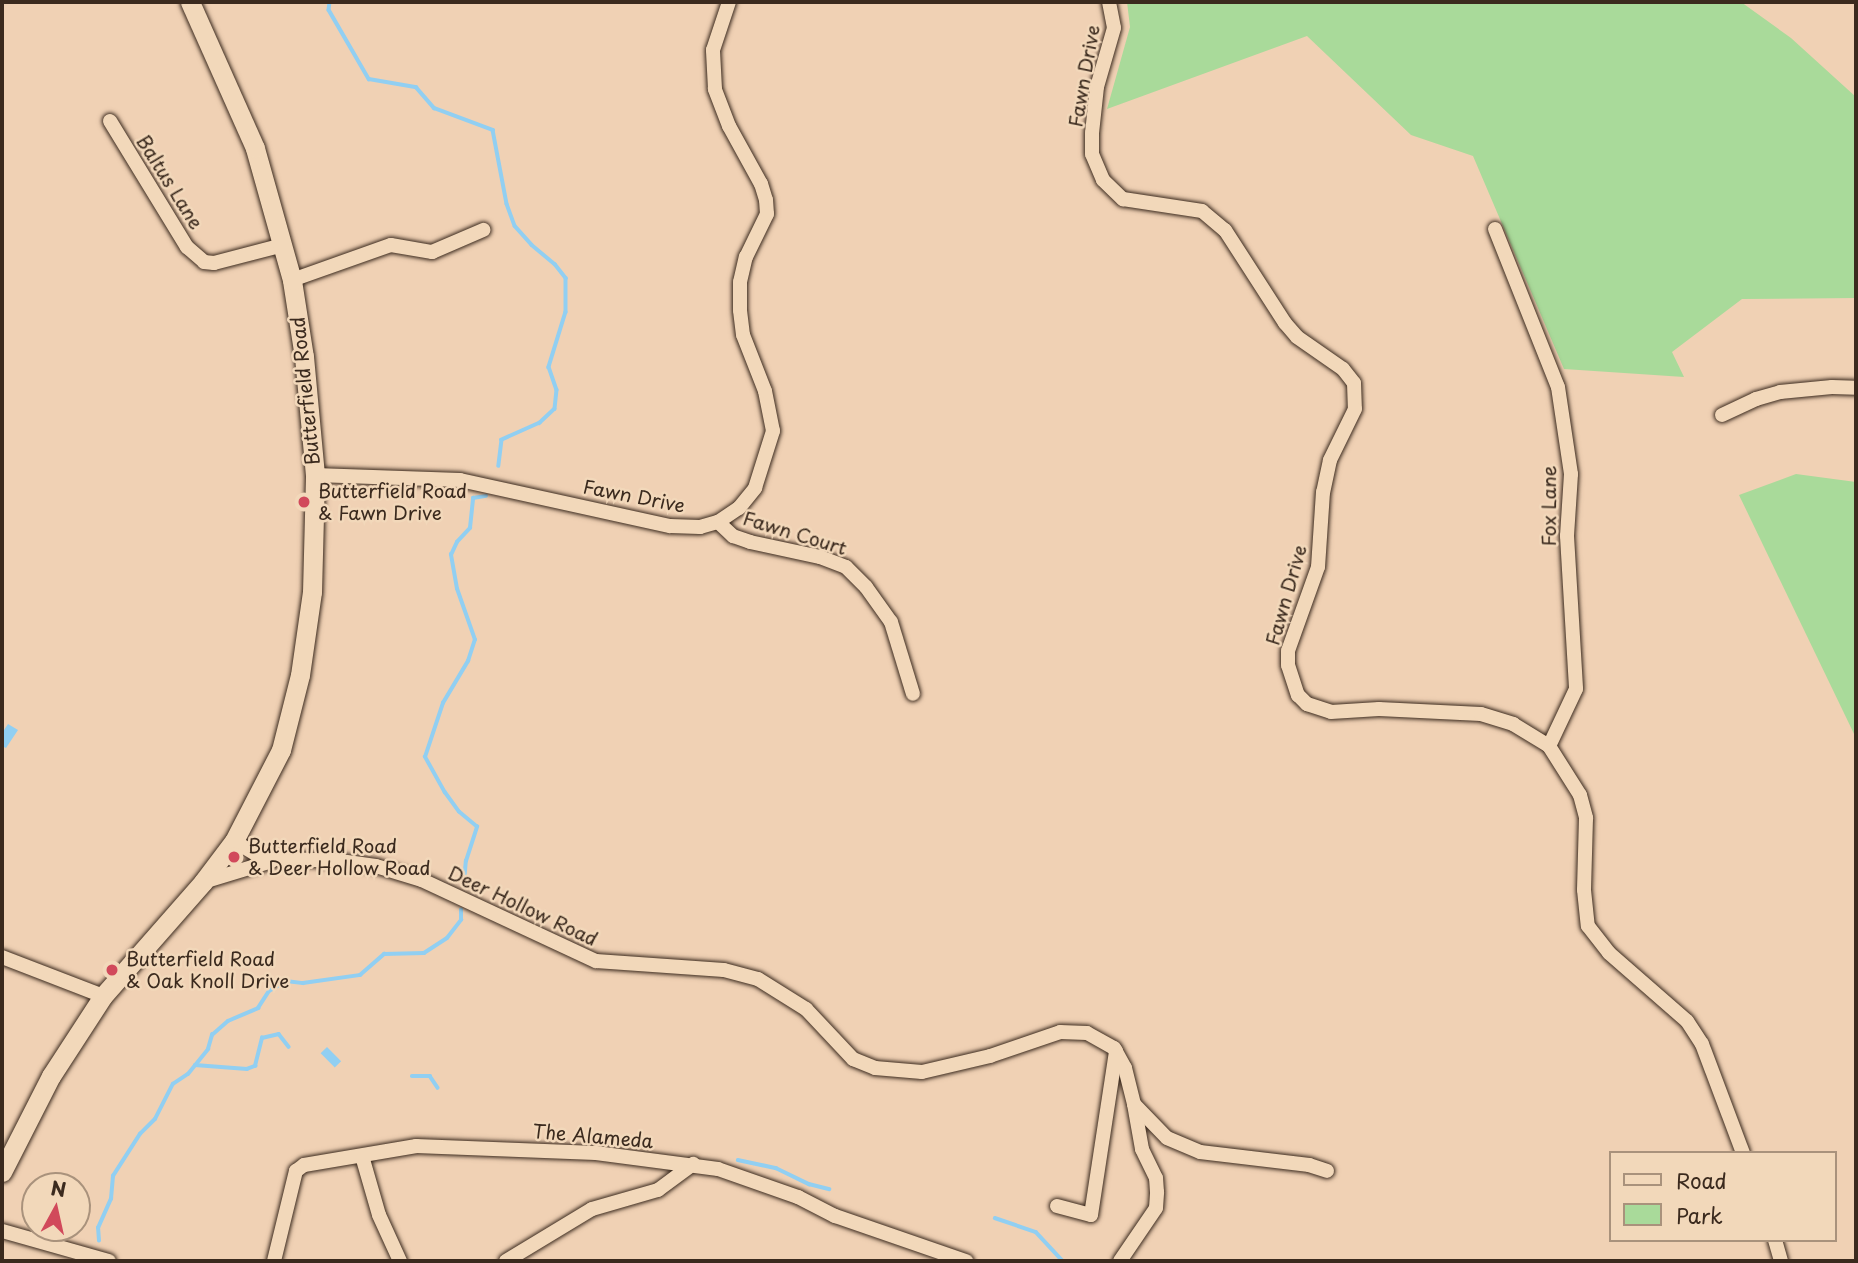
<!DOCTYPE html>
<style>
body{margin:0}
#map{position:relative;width:1858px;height:1263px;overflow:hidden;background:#f0d1b4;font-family:"Playpen Sans",sans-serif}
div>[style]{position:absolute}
.green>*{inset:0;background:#a9da9a}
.water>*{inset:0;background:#91cff2;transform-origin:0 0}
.stream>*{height:3.5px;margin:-1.75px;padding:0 1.75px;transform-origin:1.75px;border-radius:1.75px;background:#91cff2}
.roads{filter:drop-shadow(0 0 2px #3b2a1e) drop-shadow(0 0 2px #3b2a1e)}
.street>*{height:14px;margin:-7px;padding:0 7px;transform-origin:7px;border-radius:7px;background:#f2d8ba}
.secondary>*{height:19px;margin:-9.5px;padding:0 9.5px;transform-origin:9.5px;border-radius:9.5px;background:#f2d8ba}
.dots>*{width:19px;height:19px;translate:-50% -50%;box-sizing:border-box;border:4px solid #f2d8ba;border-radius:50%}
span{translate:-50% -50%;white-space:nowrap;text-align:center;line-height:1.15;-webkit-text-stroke:5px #f2d8ba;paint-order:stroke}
.street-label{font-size:19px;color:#3b2a1e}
.poi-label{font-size:19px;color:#3b2a1e}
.left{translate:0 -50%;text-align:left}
.frame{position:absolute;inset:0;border:4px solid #3b2a1e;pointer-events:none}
.legend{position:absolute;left:1609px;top:1151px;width:228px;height:91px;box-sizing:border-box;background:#f2d8ba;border:2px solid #a9927c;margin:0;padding:9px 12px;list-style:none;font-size:21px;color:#3b2a1e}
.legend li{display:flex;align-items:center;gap:14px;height:35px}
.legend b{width:35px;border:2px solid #a9927c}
.north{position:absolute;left:21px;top:1172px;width:70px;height:70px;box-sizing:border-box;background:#f2d8ba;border:2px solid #a9927c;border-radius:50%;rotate:8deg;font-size:19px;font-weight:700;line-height:28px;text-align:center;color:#3b2a1e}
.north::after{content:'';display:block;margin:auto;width:24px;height:32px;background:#d1495b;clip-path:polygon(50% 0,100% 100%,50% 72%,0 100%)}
</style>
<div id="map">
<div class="green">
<i style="clip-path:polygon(1127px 2px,1741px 2px,1791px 38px,1856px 97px,1856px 298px,1742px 299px,1672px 352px,1684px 377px,1564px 369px,1473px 156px,1411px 135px,1307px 36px,1107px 109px,1130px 27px)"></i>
<i style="clip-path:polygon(1796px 474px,1856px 482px,1856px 738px,1739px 495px)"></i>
</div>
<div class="water">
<i style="clip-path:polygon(8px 724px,18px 730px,6px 748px,2px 746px,2px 733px)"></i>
<i style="left:327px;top:1047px;width:20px;height:9px;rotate:45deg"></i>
</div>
<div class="stream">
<i style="left:330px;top:2px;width:8px;rotate:97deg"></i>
<i style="left:329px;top:10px;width:80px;rotate:59.9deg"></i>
<i style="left:369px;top:79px;width:48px;rotate:9.7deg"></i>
<i style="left:416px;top:87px;width:28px;rotate:49deg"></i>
<i style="left:434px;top:108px;width:63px;rotate:20.4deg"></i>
<i style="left:493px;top:130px;width:75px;rotate:79.3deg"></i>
<i style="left:507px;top:204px;width:23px;rotate:70deg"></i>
<i style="left:515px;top:226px;width:25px;rotate:48deg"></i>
<i style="left:532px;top:245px;width:30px;rotate:40deg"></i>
<i style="left:555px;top:264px;width:18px;rotate:52deg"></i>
<i style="left:566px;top:278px;width:34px;rotate:90deg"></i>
<i style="left:566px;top:312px;width:58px;rotate:107.2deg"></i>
<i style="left:549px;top:367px;width:24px;rotate:71deg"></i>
<i style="left:557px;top:390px;width:19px;rotate:96deg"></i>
<i style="left:555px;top:409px;width:21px;rotate:137deg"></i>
<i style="left:540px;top:423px;width:42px;rotate:155.9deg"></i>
<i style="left:502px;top:440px;width:26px;rotate:97deg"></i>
<i style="left:464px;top:882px;width:21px;rotate:-85deg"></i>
<i style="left:466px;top:861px;width:36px;rotate:-72deg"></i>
<i style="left:477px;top:827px;width:23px;rotate:-140deg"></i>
<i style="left:459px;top:812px;width:24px;rotate:-126deg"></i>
<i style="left:445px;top:793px;width:41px;rotate:-119.1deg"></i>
<i style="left:425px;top:757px;width:57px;rotate:-71.6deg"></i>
<i style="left:443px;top:703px;width:49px;rotate:-59.2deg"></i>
<i style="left:468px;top:661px;width:22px;rotate:-72deg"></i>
<i style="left:475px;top:640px;width:54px;rotate:-109.4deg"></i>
<i style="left:457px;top:589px;width:35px;rotate:-100deg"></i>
<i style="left:451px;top:555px;width:14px;rotate:-65deg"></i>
<i style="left:457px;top:542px;width:19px;rotate:-47deg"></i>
<i style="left:470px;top:528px;width:30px;rotate:-84deg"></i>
<i style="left:473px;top:498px;width:13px;rotate:-9deg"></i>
<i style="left:195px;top:1065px;width:52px;rotate:4.4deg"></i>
<i style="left:247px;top:1069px;width:9px;rotate:-21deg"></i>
<i style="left:255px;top:1066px;width:29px;rotate:-76deg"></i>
<i style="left:262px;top:1038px;width:17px;rotate:-13deg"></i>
<i style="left:279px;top:1034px;width:16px;rotate:52deg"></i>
<i style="left:412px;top:1076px;width:18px"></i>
<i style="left:430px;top:1076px;width:14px;rotate:56deg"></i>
<i style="left:738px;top:1160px;width:39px;rotate:12deg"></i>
<i style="left:776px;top:1168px;width:37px;rotate:26deg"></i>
<i style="left:809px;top:1184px;width:21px;rotate:14deg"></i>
<i style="left:995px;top:1218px;width:43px;rotate:18.9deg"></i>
<i style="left:1036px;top:1232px;width:40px;rotate:47deg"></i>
<i style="left:99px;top:1241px;width:13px;rotate:-94deg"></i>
<i style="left:98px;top:1228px;width:32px;rotate:-66deg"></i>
<i style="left:111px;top:1199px;width:23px;rotate:-85deg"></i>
<i style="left:113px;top:1176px;width:50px;rotate:-57.3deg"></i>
<i style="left:140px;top:1134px;width:21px;rotate:-45deg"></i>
<i style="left:155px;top:1119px;width:39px;rotate:-63deg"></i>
<i style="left:173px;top:1084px;width:18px;rotate:-34deg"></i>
<i style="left:188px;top:1074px;width:32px;rotate:-51deg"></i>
<i style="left:208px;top:1049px;width:15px;rotate:-74deg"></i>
<i style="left:212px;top:1035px;width:21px;rotate:-41deg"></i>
<i style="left:228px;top:1021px;width:33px;rotate:-23deg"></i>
<i style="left:258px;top:1008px;width:20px;rotate:-57deg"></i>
<i style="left:269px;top:991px;width:20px;rotate:-30deg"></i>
<i style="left:286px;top:981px;width:17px;rotate:7deg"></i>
<i style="left:303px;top:983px;width:58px;rotate:-8deg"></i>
<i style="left:360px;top:975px;width:32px;rotate:-41deg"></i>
<i style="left:384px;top:954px;width:40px;rotate:-1.4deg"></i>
<i style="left:424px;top:953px;width:27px;rotate:-33deg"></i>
<i style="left:447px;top:938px;width:23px;rotate:-52deg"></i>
<i style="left:461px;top:920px;width:10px;rotate:-90deg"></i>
</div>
<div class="roads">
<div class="street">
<i style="left:1109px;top:2px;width:26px;rotate:79deg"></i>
<i style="left:1114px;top:28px;width:61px;rotate:106.1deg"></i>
<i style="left:1097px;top:87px;width:46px;rotate:96.2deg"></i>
<i style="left:1092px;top:133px;width:21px;rotate:90deg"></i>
<i style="left:1092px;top:154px;width:28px;rotate:67deg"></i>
<i style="left:1103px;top:180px;width:28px;rotate:44deg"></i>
<i style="left:1123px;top:199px;width:80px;rotate:8.6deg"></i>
<i style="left:1202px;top:211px;width:30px;rotate:40deg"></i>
<i style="left:1225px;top:230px;width:111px;rotate:57.2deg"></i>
<i style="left:1285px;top:323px;width:18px;rotate:49deg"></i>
<i style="left:1297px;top:337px;width:56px;rotate:34.8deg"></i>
<i style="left:1343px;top:369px;width:18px;rotate:52deg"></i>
<i style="left:1354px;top:383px;width:26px;rotate:88deg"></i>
<i style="left:1355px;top:409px;width:57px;rotate:116.1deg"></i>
<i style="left:1330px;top:460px;width:33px;rotate:102deg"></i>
<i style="left:1323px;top:492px;width:75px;rotate:93.8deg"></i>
<i style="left:1318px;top:567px;width:89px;rotate:109.7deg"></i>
<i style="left:1288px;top:651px;width:14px;rotate:90deg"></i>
<i style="left:1288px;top:665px;width:32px;rotate:72deg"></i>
<i style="left:1298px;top:695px;width:13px;rotate:45deg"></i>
<i style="left:1307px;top:704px;width:25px;rotate:18deg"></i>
<i style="left:1331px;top:712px;width:48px;rotate:-3.6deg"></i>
<i style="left:1379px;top:709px;width:102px;rotate:2.8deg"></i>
<i style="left:1481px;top:714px;width:34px;rotate:17deg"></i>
<i style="left:1513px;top:724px;width:42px;rotate:31.4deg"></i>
<i style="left:1549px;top:746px;width:58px;rotate:57.7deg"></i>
<i style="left:1580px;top:795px;width:24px;rotate:75deg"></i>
<i style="left:1586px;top:818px;width:72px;rotate:91.6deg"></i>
<i style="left:1584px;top:890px;width:36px;rotate:84deg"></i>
<i style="left:1588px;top:926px;width:34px;rotate:52deg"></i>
<i style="left:1609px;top:953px;width:103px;rotate:41.1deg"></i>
<i style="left:1687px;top:1021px;width:27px;rotate:57deg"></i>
<i style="left:1702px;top:1044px;width:116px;rotate:69.4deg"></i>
<i style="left:110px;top:121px;width:148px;rotate:58.6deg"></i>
<i style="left:187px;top:247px;width:23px;rotate:41deg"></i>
<i style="left:204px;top:262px;width:10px;rotate:6deg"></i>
<i style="left:214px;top:263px;width:71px;rotate:-14.6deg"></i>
<i style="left:1495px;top:229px;width:170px;rotate:68.3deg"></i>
<i style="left:1558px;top:387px;width:88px;rotate:81.5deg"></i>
<i style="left:1571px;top:474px;width:62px;rotate:93.7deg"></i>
<i style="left:1567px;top:536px;width:153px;rotate:86.6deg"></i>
<i style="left:1576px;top:689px;width:63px;rotate:115.3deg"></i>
<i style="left:292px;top:280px;width:105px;rotate:-19.5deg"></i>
<i style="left:391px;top:245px;width:42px;rotate:9.7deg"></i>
<i style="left:432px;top:252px;width:56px;rotate:-23.3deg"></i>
<i style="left:1722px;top:415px;width:38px;rotate:-25deg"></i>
<i style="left:1756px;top:399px;width:25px;rotate:-16deg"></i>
<i style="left:1780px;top:392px;width:52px;rotate:-5.5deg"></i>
<i style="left:1832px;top:387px;width:24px;rotate:2deg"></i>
<i style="left:315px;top:475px;width:145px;rotate:2deg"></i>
<i style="left:460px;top:480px;width:215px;rotate:12.4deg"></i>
<i style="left:670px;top:526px;width:30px;rotate:2deg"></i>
<i style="left:700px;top:527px;width:19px;rotate:-16deg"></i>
<i style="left:718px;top:522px;width:25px;rotate:-34deg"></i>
<i style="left:739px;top:508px;width:26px;rotate:-51deg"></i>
<i style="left:755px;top:488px;width:60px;rotate:-72.5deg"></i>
<i style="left:773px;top:431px;width:41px;rotate:-101.3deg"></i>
<i style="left:765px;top:391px;width:60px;rotate:-111.4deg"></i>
<i style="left:743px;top:335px;width:25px;rotate:-97deg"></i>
<i style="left:740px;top:310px;width:28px;rotate:-90deg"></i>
<i style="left:740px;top:282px;width:26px;rotate:-77deg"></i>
<i style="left:746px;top:257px;width:48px;rotate:-64deg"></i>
<i style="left:767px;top:214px;width:14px;rotate:-94deg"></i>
<i style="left:766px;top:200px;width:17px;rotate:-107deg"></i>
<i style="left:761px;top:184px;width:66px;rotate:-118.9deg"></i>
<i style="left:729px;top:126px;width:40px;rotate:-111deg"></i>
<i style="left:715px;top:89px;width:39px;rotate:-93deg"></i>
<i style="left:713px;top:50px;width:51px;rotate:-71.6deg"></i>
<i style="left:718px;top:522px;width:21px;rotate:43deg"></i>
<i style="left:733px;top:536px;width:18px;rotate:19deg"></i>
<i style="left:750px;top:542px;width:72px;rotate:12.1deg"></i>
<i style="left:820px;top:557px;width:28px;rotate:21deg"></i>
<i style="left:846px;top:567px;width:28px;rotate:45deg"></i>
<i style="left:866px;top:587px;width:43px;rotate:54.5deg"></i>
<i style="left:891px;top:622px;width:75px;rotate:73deg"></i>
<i style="left:234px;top:841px;width:33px;rotate:31deg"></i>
<i style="left:262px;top:858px;width:78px;rotate:2.2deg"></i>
<i style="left:340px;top:861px;width:36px;rotate:8deg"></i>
<i style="left:376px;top:866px;width:48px;rotate:16.9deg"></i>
<i style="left:422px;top:880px;width:192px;rotate:25deg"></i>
<i style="left:596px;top:961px;width:128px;rotate:4deg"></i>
<i style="left:724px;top:970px;width:35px;rotate:15deg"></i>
<i style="left:758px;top:979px;width:57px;rotate:32deg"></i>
<i style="left:806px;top:1009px;width:69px;rotate:46.8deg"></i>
<i style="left:853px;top:1059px;width:24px;rotate:22deg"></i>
<i style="left:875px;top:1068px;width:47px;rotate:4.9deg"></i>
<i style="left:922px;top:1072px;width:70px;rotate:-13.2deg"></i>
<i style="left:990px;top:1056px;width:74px;rotate:-18.9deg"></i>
<i style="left:1060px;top:1032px;width:27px;rotate:2deg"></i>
<i style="left:1087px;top:1033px;width:31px;rotate:29deg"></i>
<i style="left:1114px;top:1048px;width:23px;rotate:61deg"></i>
<i style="left:1125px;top:1068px;width:37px;rotate:76deg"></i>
<i style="left:1134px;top:1104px;width:47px;rotate:45.9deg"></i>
<i style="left:1167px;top:1138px;width:36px;rotate:23deg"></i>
<i style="left:1200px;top:1152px;width:110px;rotate:6.8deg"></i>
<i style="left:1309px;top:1165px;width:19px;rotate:18deg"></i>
<i style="left:203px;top:882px;width:72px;rotate:-16.9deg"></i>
<i style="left:2px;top:957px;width:108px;rotate:21.1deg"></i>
<i style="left:362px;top:1156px;width:61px;rotate:73.9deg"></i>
<i style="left:379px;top:1215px;width:51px;rotate:65.5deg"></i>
<i style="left:1057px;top:1206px;width:35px;rotate:15deg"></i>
<i style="left:1091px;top:1215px;width:166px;rotate:-81.3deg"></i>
<i style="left:2px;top:1231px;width:111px;rotate:15.7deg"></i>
<i style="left:1775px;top:1240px;width:22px;rotate:74deg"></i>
<i style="left:274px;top:1261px;width:93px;rotate:-76.3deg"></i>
<i style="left:296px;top:1171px;width:10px;rotate:-37deg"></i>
<i style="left:304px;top:1165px;width:114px;rotate:-9.6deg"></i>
<i style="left:416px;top:1146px;width:180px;rotate:2.2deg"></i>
<i style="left:596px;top:1153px;width:123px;rotate:7.5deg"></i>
<i style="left:718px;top:1169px;width:85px;rotate:19.3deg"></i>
<i style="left:798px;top:1197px;width:42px;rotate:27.2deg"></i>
<i style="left:835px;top:1216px;width:139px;rotate:19deg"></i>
<i style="left:506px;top:1261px;width:100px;rotate:-31.2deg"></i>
<i style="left:592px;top:1209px;width:69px;rotate:-16.1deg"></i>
<i style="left:658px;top:1190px;width:44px;rotate:-36.6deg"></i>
<i style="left:1120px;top:1261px;width:64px;rotate:-55.8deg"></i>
<i style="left:1156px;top:1208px;width:16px;rotate:-86deg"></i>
<i style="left:1157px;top:1192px;width:14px;rotate:-94deg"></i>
<i style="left:1156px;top:1178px;width:32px;rotate:-116deg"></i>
<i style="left:1142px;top:1149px;width:46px;rotate:-100.1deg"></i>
</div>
<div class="secondary">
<i style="left:2px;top:1172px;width:108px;rotate:-63deg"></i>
<i style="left:51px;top:1076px;width:95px;rotate:-57deg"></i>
<i style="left:103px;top:996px;width:152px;rotate:-48.7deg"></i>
<i style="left:203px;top:882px;width:51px;rotate:-52.9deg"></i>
<i style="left:234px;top:841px;width:102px;rotate:-62.7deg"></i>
<i style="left:281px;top:750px;width:77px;rotate:-75.8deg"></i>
<i style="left:300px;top:675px;width:84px;rotate:-81.8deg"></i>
<i style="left:312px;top:592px;width:117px;rotate:-88.5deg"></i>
<i style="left:315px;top:475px;width:119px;rotate:-95.3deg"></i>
<i style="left:304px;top:357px;width:78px;rotate:-98.9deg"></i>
<i style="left:292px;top:280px;width:137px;rotate:-105.7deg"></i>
<i style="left:255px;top:148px;width:160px;rotate:-114deg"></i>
</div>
</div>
<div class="dots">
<i style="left:304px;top:502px;background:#d1495b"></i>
<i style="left:234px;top:857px;background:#d1495b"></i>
<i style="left:112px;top:970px;background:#d1495b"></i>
</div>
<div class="street-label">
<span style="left:1084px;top:76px;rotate:-80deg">Fawn Drive</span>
<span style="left:170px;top:182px;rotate:58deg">Baltus Lane</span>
<span style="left:305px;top:391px;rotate:-96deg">Butterfield Road</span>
<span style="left:634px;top:496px;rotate:11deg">Fawn Drive</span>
<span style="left:1549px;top:506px;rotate:-90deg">Fox Lane</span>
<span style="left:795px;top:533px;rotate:17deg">Fawn Court</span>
<span style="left:1286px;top:595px;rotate:-74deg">Fawn Drive</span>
<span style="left:523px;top:906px;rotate:25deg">Deer Hollow Road</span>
<span style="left:593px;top:1136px;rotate:5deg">The Alameda</span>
</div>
<div class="poi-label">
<span class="left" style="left:318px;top:502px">Butterfield Road<br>&amp; Fawn Drive</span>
<span class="left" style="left:248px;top:857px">Butterfield Road<br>&amp; Deer Hollow Road</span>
<span class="left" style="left:126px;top:970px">Butterfield Road<br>&amp; Oak Knoll Drive</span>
</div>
<div class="frame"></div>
<ul class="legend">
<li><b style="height:9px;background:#f2d8ba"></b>Road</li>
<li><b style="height:19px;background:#a9da9a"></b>Park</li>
</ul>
<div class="north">N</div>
</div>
